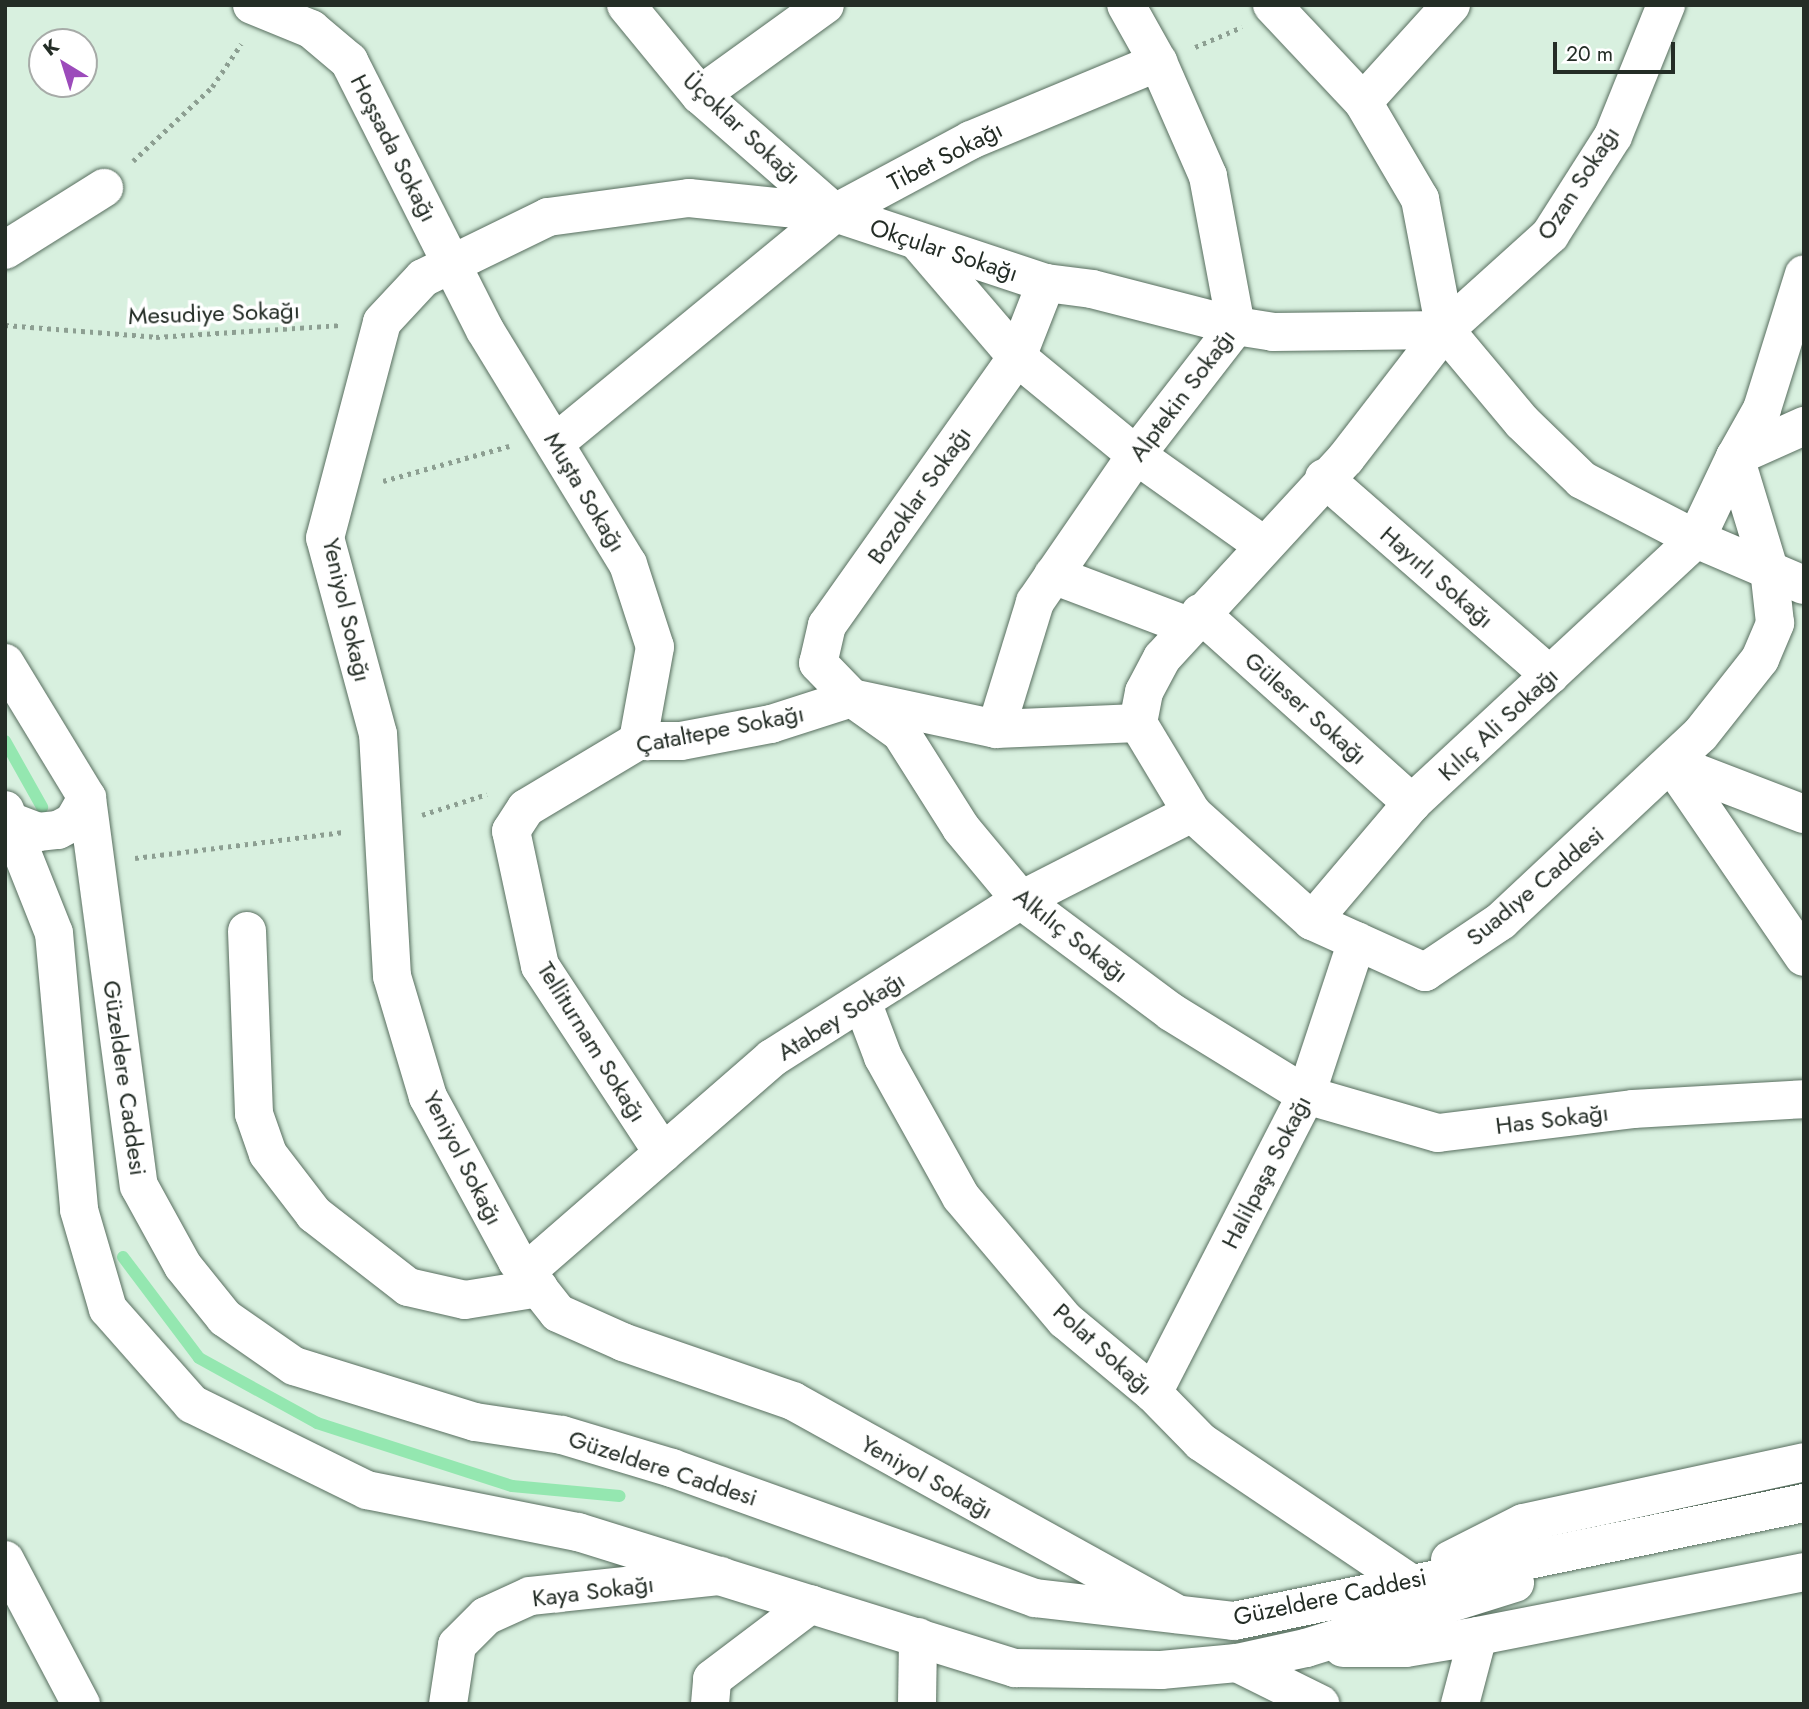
<!DOCTYPE html>
<meta charset="utf-8">
<style>
body{margin:0}
#map{position:relative;width:1809px;height:1709px;overflow:hidden;background:#d8f0df;font-family:Jost,sans-serif}
div>[style]{position:absolute}
.stream>*{height:12px;margin:-6px;padding:0 6px;transform-origin:6px;border-radius:6px;background:#94e7b0}
.path>*{height:4.5px;margin-top:-2.25px;transform-origin:0;background:repeating-linear-gradient(90deg,#8d9f92 0 3.5px,transparent 0 8.5px)}
.roads{filter:drop-shadow(0 0 2px #586e5f) drop-shadow(0 0 2px #586e5f)}
.minor>*{height:38px;margin:-19px;padding:0 19px;transform-origin:19px;border-radius:19px;background:#fff}
.secondary>*{height:38px;margin:-19px;padding:0 19px;transform-origin:19px;border-radius:19px;background:#fff}
span{translate:-50% -50%;white-space:nowrap;text-align:center;line-height:1.15;-webkit-text-stroke:7px #fff;paint-order:stroke}
.street-label{font-size:24px;color:#242d26}
.frame{position:absolute;inset:0;border:7px solid #242d26;pointer-events:none}
.north{position:absolute;left:28px;top:28px;width:70px;height:70px;box-sizing:border-box;background:#fff;border:2px solid #a7aba8;border-radius:50%;rotate:322deg;font-size:19px;font-weight:700;line-height:28px;text-align:center;color:#242d26}
.north::after{content:'';display:block;margin:auto;width:24px;height:32px;background:#9c4bbb;clip-path:polygon(50% 0,100% 100%,50% 72%,0 100%)}
.scale{position:absolute;left:1553px;top:42px;width:122px;height:32px;box-sizing:border-box;border:4px solid #242d26;border-top:0;padding-left:9px;font-size:21px;line-height:24px;white-space:nowrap;color:#242d26;-webkit-text-stroke:5px #fff;paint-order:stroke}
</style>
<div id="map">
<div class="stream">
<i style="left:5px;top:741px;width:76px;rotate:60.7deg"></i>
<i style="left:123px;top:1257px;width:126px;rotate:53deg"></i>
<i style="left:199px;top:1358px;width:135px;rotate:28.8deg"></i>
<i style="left:317px;top:1423px;width:205px;rotate:17.9deg"></i>
<i style="left:512px;top:1486px;width:108px;rotate:5.3deg"></i>
</div>
<div class="path">
<i style="left:1195px;top:47px;width:51px;rotate:-23.1deg"></i>
<i style="left:133px;top:161px;width:108px;rotate:-43.1deg"></i>
<i style="left:212px;top:87px;width:52px;rotate:-56deg"></i>
<i style="left:5px;top:325px;width:151px;rotate:4.5deg"></i>
<i style="left:156px;top:337px;width:184px;rotate:-3.7deg"></i>
<i style="left:383px;top:481px;width:131px;rotate:-15.5deg"></i>
<i style="left:422px;top:815px;width:68px;rotate:-17.9deg"></i>
<i style="left:135px;top:858px;width:212px;rotate:-7.1deg"></i>
</div>
<div class="roads">
<div class="minor">
<i style="left:252px;top:5px;width:64px;rotate:22.1deg"></i>
<i style="left:311px;top:29px;width:50px;rotate:40.1deg"></i>
<i style="left:349px;top:61px;width:301px;rotate:63.2deg"></i>
<i style="left:485px;top:330px;width:274px;rotate:58.6deg"></i>
<i style="left:628px;top:564px;width:87px;rotate:72deg"></i>
<i style="left:655px;top:647px;width:96px;rotate:100.3deg"></i>
<i style="left:626px;top:5px;width:117px;rotate:50.6deg"></i>
<i style="left:700px;top:95px;width:179px;rotate:41.2deg"></i>
<i style="left:1272px;top:5px;width:133px;rotate:46.8deg"></i>
<i style="left:1363px;top:102px;width:113px;rotate:59.6deg"></i>
<i style="left:1420px;top:199px;width:133px;rotate:79.2deg"></i>
<i style="left:1445px;top:330px;width:120px;rotate:50.1deg"></i>
<i style="left:1522px;top:422px;width:83px;rotate:44deg"></i>
<i style="left:1582px;top:480px;width:128px;rotate:27.4deg"></i>
<i style="left:1696px;top:539px;width:117px;rotate:23.1deg"></i>
<i style="left:1666px;top:5px;width:141px;rotate:112deg"></i>
<i style="left:1613px;top:136px;width:117px;rotate:122.5deg"></i>
<i style="left:1550px;top:235px;width:142px;rotate:137.9deg"></i>
<i style="left:1445px;top:330px;width:162px;rotate:127.7deg"></i>
<i style="left:1346px;top:458px;width:272px;rotate:132.6deg"></i>
<i style="left:1162px;top:658px;width:38px;rotate:118deg"></i>
<i style="left:1144px;top:692px;width:32px;rotate:101deg"></i>
<i style="left:1138px;top:723px;width:105px;rotate:59deg"></i>
<i style="left:1192px;top:813px;width:161px;rotate:42deg"></i>
<i style="left:1312px;top:921px;width:124px;rotate:24.3deg"></i>
<i style="left:1425px;top:972px;width:92px;rotate:-33.9deg"></i>
<i style="left:1501px;top:921px;width:272px;rotate:-43.1deg"></i>
<i style="left:1700px;top:735px;width:97px;rotate:-51.7deg"></i>
<i style="left:1760px;top:659px;width:39px;rotate:-67deg"></i>
<i style="left:1775px;top:623px;width:54px;rotate:-96.3deg"></i>
<i style="left:1769px;top:569px;width:117px;rotate:-106.9deg"></i>
<i style="left:1735px;top:457px;width:55px;rotate:-60.6deg"></i>
<i style="left:1762px;top:409px;width:141px;rotate:-72.7deg"></i>
<i style="left:700px;top:95px;width:154px;rotate:-35.8deg"></i>
<i style="left:1363px;top:102px;width:131px;rotate:-47.8deg"></i>
<i style="left:920px;top:244px;width:149px;rotate:49.4deg"></i>
<i style="left:1017px;top:357px;width:154px;rotate:39.5deg"></i>
<i style="left:1136px;top:455px;width:156px;rotate:35.3deg"></i>
<i style="left:5px;top:250px;width:117px;rotate:-32.1deg"></i>
<i style="left:1046px;top:283px;width:79px;rotate:111.4deg"></i>
<i style="left:1017px;top:357px;width:329px;rotate:125.3deg"></i>
<i style="left:827px;top:625px;width:39px;rotate:103deg"></i>
<i style="left:818px;top:663px;width:49px;rotate:45.8deg"></i>
<i style="left:852px;top:698px;width:60px;rotate:35.5deg"></i>
<i style="left:901px;top:733px;width:112px;rotate:57.7deg"></i>
<i style="left:961px;top:828px;width:94px;rotate:50.2deg"></i>
<i style="left:1021px;top:900px;width:187px;rotate:36.7deg"></i>
<i style="left:1171px;top:1012px;width:158px;rotate:31.6deg"></i>
<i style="left:1306px;top:1095px;width:137px;rotate:16.1deg"></i>
<i style="left:1438px;top:1133px;width:196px;rotate:-7deg"></i>
<i style="left:1633px;top:1109px;width:171px;rotate:-3.3deg"></i>
<i style="left:555px;top:443px;width:362px;rotate:-39.4deg"></i>
<i style="left:835px;top:213px;width:154px;rotate:-28.2deg"></i>
<i style="left:971px;top:140px;width:203px;rotate:-22.6deg"></i>
<i style="left:1324px;top:478px;width:300px;rotate:41.1deg"></i>
<i style="left:1053px;top:575px;width:144px;rotate:20.7deg"></i>
<i style="left:1200px;top:613px;width:285px;rotate:41.9deg"></i>
<i style="left:996px;top:729px;width:133px;rotate:-72.9deg"></i>
<i style="left:1035px;top:602px;width:178px;rotate:-55.5deg"></i>
<i style="left:1136px;top:455px;width:163px;rotate:-52.2deg"></i>
<i style="left:1236px;top:326px;width:153px;rotate:-100.6deg"></i>
<i style="left:1208px;top:176px;width:124px;rotate:-113.7deg"></i>
<i style="left:1158px;top:62px;width:65px;rotate:-119.3deg"></i>
<i style="left:1671px;top:763px;width:235px;rotate:55.6deg"></i>
<i style="left:1671px;top:763px;width:142px;rotate:21deg"></i>
<i style="left:1312px;top:921px;width:155px;rotate:-49.7deg"></i>
<i style="left:1412px;top:803px;width:388px;rotate:-42.9deg"></i>
<i style="left:1696px;top:539px;width:91px;rotate:-64.6deg"></i>
<i style="left:1735px;top:457px;width:76px;rotate:-24.2deg"></i>
<i style="left:247px;top:931px;width:183px;rotate:87.8deg"></i>
<i style="left:254px;top:1114px;width:42px;rotate:70.7deg"></i>
<i style="left:268px;top:1154px;width:76px;rotate:52.5deg"></i>
<i style="left:314px;top:1214px;width:119px;rotate:37.8deg"></i>
<i style="left:408px;top:1287px;width:58px;rotate:12.8deg"></i>
<i style="left:465px;top:1300px;width:75px;rotate:-9.2deg"></i>
<i style="left:863px;top:1004px;width:57px;rotate:69.3deg"></i>
<i style="left:883px;top:1057px;width:160px;rotate:60.9deg"></i>
<i style="left:961px;top:1197px;width:161px;rotate:49.8deg"></i>
<i style="left:1065px;top:1320px;width:114px;rotate:39.7deg"></i>
<i style="left:1153px;top:1393px;width:69px;rotate:45.6deg"></i>
<i style="left:1201px;top:1442px;width:249px;rotate:34deg"></i>
<i style="left:663px;top:1153px;width:224px;rotate:-123.3deg"></i>
<i style="left:540px;top:966px;width:138px;rotate:-102.1deg"></i>
<i style="left:511px;top:831px;width:27px;rotate:-57deg"></i>
<i style="left:526px;top:808px;width:131px;rotate:-30.9deg"></i>
<i style="left:638px;top:741px;width:43px"></i>
<i style="left:681px;top:741px;width:92px;rotate:-10.7deg"></i>
<i style="left:771px;top:724px;width:85px;rotate:-17.8deg"></i>
<i style="left:852px;top:698px;width:147px;rotate:12.1deg"></i>
<i style="left:996px;top:729px;width:142px;rotate:-2.4deg"></i>
<i style="left:526px;top:1272px;width:326px;rotate:-41deg"></i>
<i style="left:772px;top:1058px;width:295px;rotate:-32.4deg"></i>
<i style="left:1021px;top:900px;width:192px;rotate:-27deg"></i>
<i style="left:1153px;top:1393px;width:335px;rotate:-62.8deg"></i>
<i style="left:1306px;top:1095px;width:162px;rotate:-71.7deg"></i>
<i style="left:5px;top:1560px;width:163px;rotate:62.2deg"></i>
<i style="left:1177px;top:1614px;width:439px;rotate:-151deg"></i>
<i style="left:793px;top:1401px;width:180px;rotate:-160.9deg"></i>
<i style="left:623px;top:1342px;width:71px;rotate:-156deg"></i>
<i style="left:558px;top:1313px;width:66px;rotate:-128.3deg"></i>
<i style="left:517px;top:1261px;width:187px;rotate:-118.5deg"></i>
<i style="left:428px;top:1097px;width:126px;rotate:-106.6deg"></i>
<i style="left:392px;top:976px;width:242px;rotate:-93.3deg"></i>
<i style="left:378px;top:734px;width:203px;rotate:-105.1deg"></i>
<i style="left:325px;top:538px;width:223px;rotate:-75.2deg"></i>
<i style="left:382px;top:322px;width:60px;rotate:-47deg"></i>
<i style="left:423px;top:278px;width:139px;rotate:-26deg"></i>
<i style="left:548px;top:217px;width:142px;rotate:-7.7deg"></i>
<i style="left:689px;top:198px;width:147px;rotate:5.9deg"></i>
<i style="left:835px;top:213px;width:222px;rotate:18.4deg"></i>
<i style="left:1046px;top:283px;width:46px;rotate:7.4deg"></i>
<i style="left:1092px;top:289px;width:149px;rotate:14.4deg"></i>
<i style="left:1236px;top:326px;width:37px;rotate:9deg"></i>
<i style="left:1273px;top:332px;width:172px;rotate:-0.7deg"></i>
<i style="left:1237px;top:1663px;width:93px;rotate:26.3deg"></i>
<i style="left:448px;top:1704px;width:60px;rotate:-81.3deg"></i>
<i style="left:457px;top:1645px;width:41px;rotate:-45deg"></i>
<i style="left:486px;top:1616px;width:48px;rotate:-24.4deg"></i>
<i style="left:530px;top:1596px;width:192px;rotate:-6deg"></i>
<i style="left:710px;top:1704px;width:25px;rotate:-85deg"></i>
<i style="left:712px;top:1679px;width:124px;rotate:-37.1deg"></i>
<i style="left:917px;top:1704px;width:67px;rotate:-89.1deg"></i>
<i style="left:1460px;top:1704px;width:70px;rotate:-75.2deg"></i>
</div>
<div class="secondary">
<i style="left:5px;top:663px;width:158px;rotate:58.7deg"></i>
<i style="left:87px;top:798px;width:391px;rotate:82.4deg"></i>
<i style="left:139px;top:1186px;width:91px;rotate:61.2deg"></i>
<i style="left:183px;top:1266px;width:67px;rotate:51.1deg"></i>
<i style="left:225px;top:1318px;width:84px;rotate:34.8deg"></i>
<i style="left:294px;top:1366px;width:189px;rotate:17.2deg"></i>
<i style="left:475px;top:1422px;width:88px;rotate:8.5deg"></i>
<i style="left:562px;top:1435px;width:115px;rotate:16.7deg"></i>
<i style="left:672px;top:1468px;width:386px;rotate:19.7deg"></i>
<i style="left:1035px;top:1598px;width:200px;rotate:6.6deg"></i>
<i style="left:1234px;top:1621px;width:582px;rotate:-11.7deg"></i>
<i style="left:5px;top:810px;width:132px;rotate:68.3deg"></i>
<i style="left:54px;top:933px;width:278px;rotate:84.8deg"></i>
<i style="left:79px;top:1210px;width:103px;rotate:73.7deg"></i>
<i style="left:108px;top:1309px;width:127px;rotate:48.5deg"></i>
<i style="left:192px;top:1404px;width:195px;rotate:26.2deg"></i>
<i style="left:367px;top:1490px;width:215px;rotate:11.3deg"></i>
<i style="left:578px;top:1532px;width:458px;rotate:17.3deg"></i>
<i style="left:1015px;top:1668px;width:146px;rotate:0.8deg"></i>
<i style="left:1161px;top:1670px;width:76px;rotate:-5.3deg"></i>
<i style="left:1237px;top:1663px;width:71px;rotate:-12.3deg"></i>
<i style="left:1306px;top:1648px;width:219px;rotate:-17.3deg"></i>
<i style="left:12px;top:822px;width:28px;rotate:21deg"></i>
<i style="left:38px;top:832px;width:20px;rotate:-6deg"></i>
<i style="left:58px;top:830px;width:17px;rotate:-28deg"></i>
<i style="left:73px;top:822px;width:28px;rotate:-60deg"></i>
<i style="left:1450px;top:1560px;width:82px;rotate:-26.9deg"></i>
<i style="left:1523px;top:1523px;width:288px;rotate:-12.2deg"></i>
<i style="left:1343px;top:1648px;width:63px"></i>
<i style="left:1406px;top:1648px;width:73px;rotate:-9.5deg"></i>
<i style="left:1478px;top:1636px;width:332px;rotate:-11.1deg"></i>
</div>
</div>
<div class="street-label">
<span style="left:742px;top:128px;rotate:43deg">Üçoklar Sokağı</span>
<span style="left:394px;top:148px;rotate:63deg">Hoşsada Sokağı</span>
<span style="left:945px;top:156px;rotate:-27deg">Tibet Sokağı</span>
<span style="left:1578px;top:183px;rotate:-57deg">Ozan Sokağı</span>
<span style="left:944px;top:250px;rotate:18deg">Okçular Sokağı</span>
<span style="left:214px;top:313px;rotate:-2deg">Mesudiye Sokağı</span>
<span style="left:1182px;top:395px;rotate:-53deg">Alptekin Sokağı</span>
<span style="left:585px;top:492px;rotate:59deg">Muşta Sokağı</span>
<span style="left:919px;top:495px;rotate:-55deg">Bozoklar Sokağı</span>
<span style="left:1437px;top:577px;rotate:41deg">Hayırlı Sokağı</span>
<span style="left:347px;top:610px;rotate:77deg">Yeniyol Sokağı</span>
<span style="left:1306px;top:708px;rotate:42deg">Güleser Sokağı</span>
<span style="left:1498px;top:724px;rotate:-43deg">Kılıç Ali Sokağı</span>
<span style="left:720px;top:729px;rotate:-11deg">Çataltepe Sokağı</span>
<span style="left:1535px;top:886px;rotate:-40deg">Suadıye Caddesi</span>
<span style="left:1071px;top:935px;rotate:38deg">Alkılıç Sokağı</span>
<span style="left:841px;top:1016px;rotate:-32deg">Atabey Sokağı</span>
<span style="left:592px;top:1042px;rotate:58deg">Telliturnam Sokağı</span>
<span style="left:125px;top:1078px;rotate:82deg">Güzeldere Caddesi</span>
<span style="left:1552px;top:1119px;rotate:-7deg">Has Sokağı</span>
<span style="left:463px;top:1158px;rotate:63deg">Yeniyol Sokağı</span>
<span style="left:1266px;top:1172px;rotate:-63deg">Halilpaşa Sokağı</span>
<span style="left:1103px;top:1349px;rotate:42deg">Polat Sokağı</span>
<span style="left:663px;top:1468px;rotate:18deg">Güzeldere Caddesi</span>
<span style="left:927px;top:1477px;rotate:29deg">Yeniyol Sokağı</span>
<span style="left:593px;top:1591px;rotate:-7deg">Kaya Sokağı</span>
<span style="left:1330px;top:1597px;rotate:-12deg">Güzeldere Caddesi</span>
</div>
<div class="frame"></div>
<div class="north">K</div>
<div class="scale">20 m</div>
</div>
